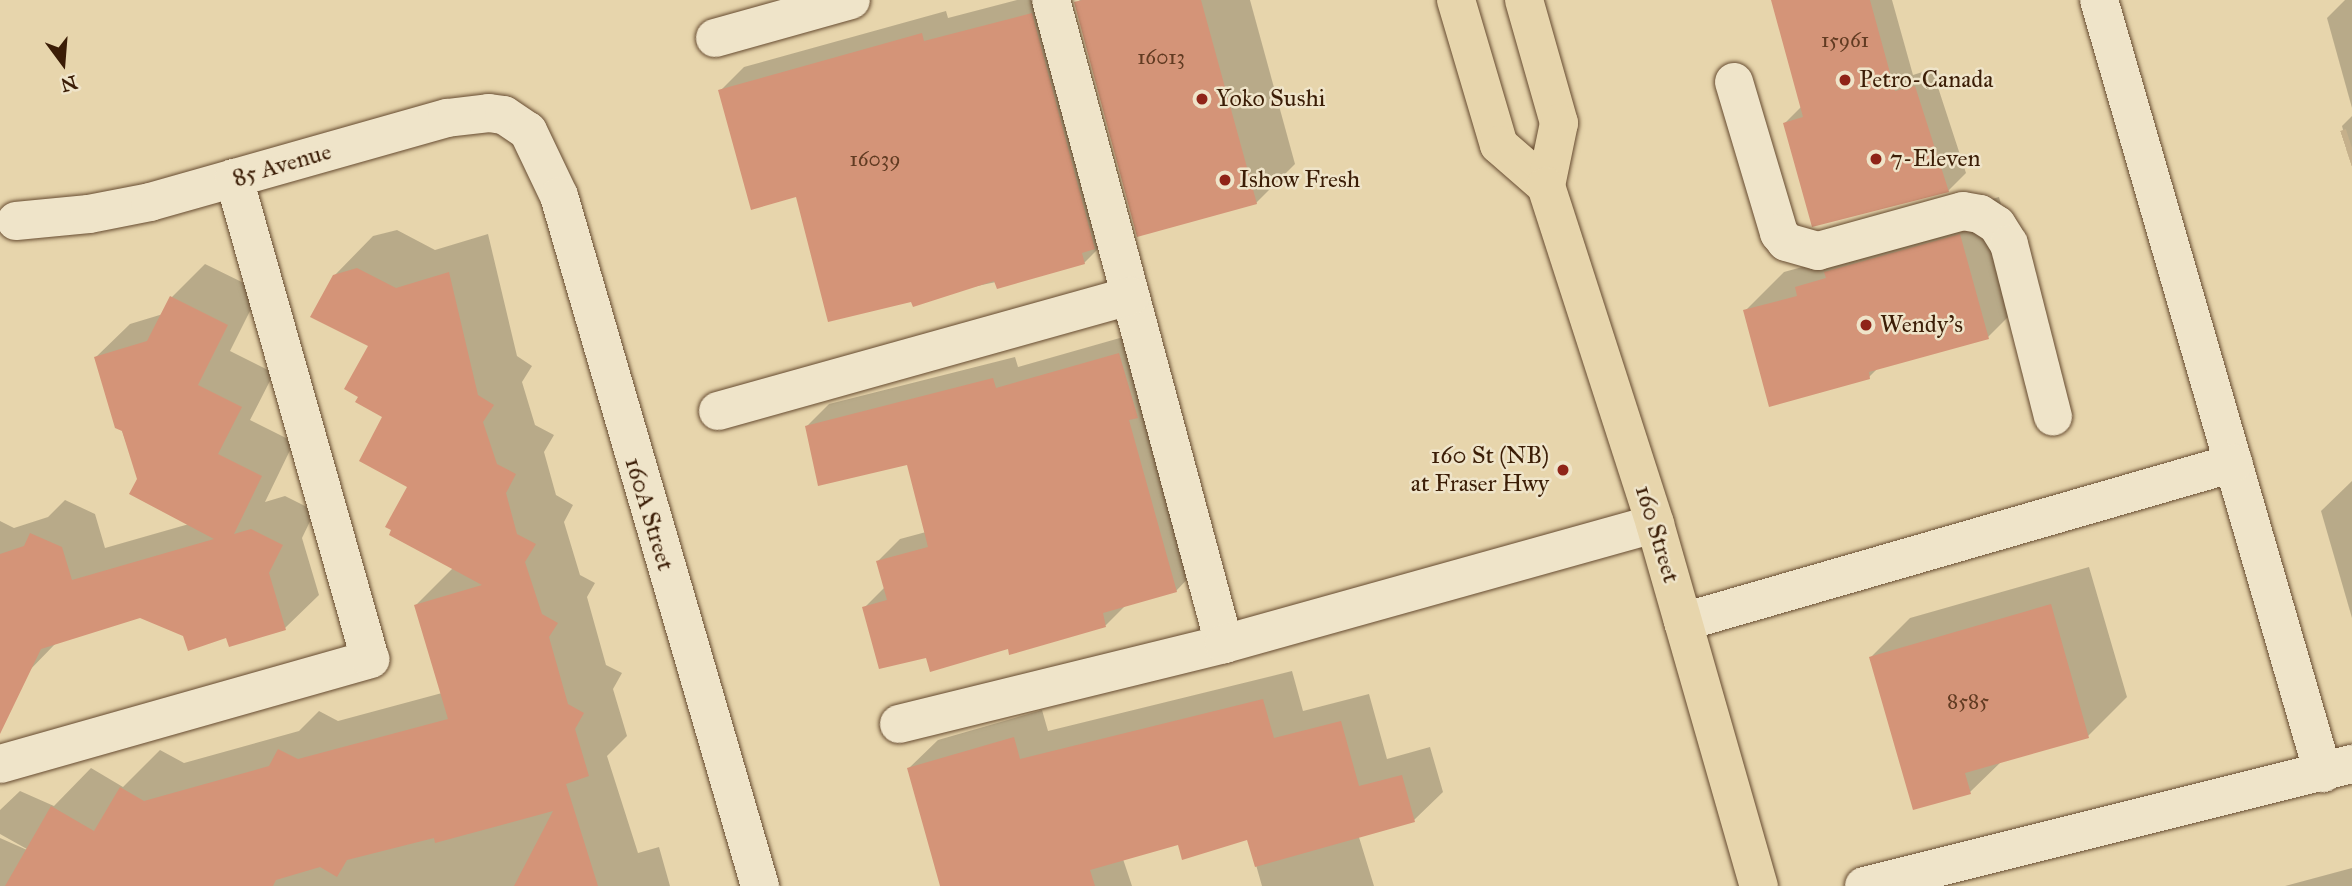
<!DOCTYPE html>
<style>
body{margin:0}
#map{position:relative;width:2352px;height:886px;overflow:hidden;background:#e7d5ac;font-family:"IM FELL Great Primer",serif}
div>[style]{position:absolute}
.shadow>*{inset:0;background:#0003}
.building>*{inset:0;background:#d49478}
.minor-tunnel>*{height:38px;margin-top:-19px;transform-origin:0;background:repeating-linear-gradient(90deg,#c5b08b 0 38px,transparent 0 57px)}
.roads{filter:drop-shadow(0 0 2px #664b30) drop-shadow(0 0 2px #664b30)}
.minor>*{height:38px;margin:-19px;padding:0 19px;transform-origin:19px;border-radius:19px;background:#efe4c9}
.major>*{height:38px;margin:-19px;padding:0 19px;transform-origin:19px;border-radius:19px;background:#e7d5ac}
.dots>*{width:19px;height:19px;translate:-50% -50%;box-sizing:border-box;border:4px solid #efe4c9;border-radius:50%}
span{translate:-50% -50%;white-space:nowrap;text-align:center;line-height:1.15;-webkit-text-stroke:5px #efe4c9;paint-order:stroke}
.number-label{font-size:21px;color:#613b22}
.number-label span{-webkit-text-stroke-width:0}
.poi-label{font-size:24px;color:#3b1d06}
.left{translate:0 -50%;text-align:left}
.right{translate:-100% -50%;text-align:right}
.street-label{font-size:24px;color:#3b1d06}
.north{position:absolute;left:28px;top:28px;width:70px;height:70px;-webkit-text-stroke:5px #efe4c9;paint-order:stroke;rotate:164deg;font-size:19px;font-weight:700;line-height:28px;text-align:center;color:#3b1d06}
.north::after{content:'';display:block;margin:auto;width:24px;height:32px;background:#3b1d06;clip-path:polygon(50% 0,100% 100%,50% 72%,0 100%)}
</style>
<div id="map">
<div class="shadow">
<i style="clip-path:polygon(1017px 0,1058px 0,1108px 239px,1084px 263px,912px 300px,798px 195px,720px 91px,744px 67px,946px 11px,948px 18px)"></i>
<i style="clip-path:polygon(1079px 0,1250px 0,1295px 164px,1256px 203px)"></i>
<i style="clip-path:polygon(1773px 0,1892px 0,1913px 75px,1932px 69px,1966px 173px,1948px 191px,1785px 123px,1802px 106px)"></i>
<i style="clip-path:polygon(2345px 0,2352px 0,2352px 108px,2327px 18px)"></i>
<i style="clip-path:polygon(2352px 116px,2352px 162px,2342px 126px)"></i>
<i style="clip-path:polygon(1999px 197px,2027px 298px,1988px 337px,1879px 367px,1869px 377px,1745px 311px,1784px 272px,1824px 261px,1865px 234px)"></i>
<i style="clip-path:polygon(397px 230px,435px 250px,488px 234px,517px 356px,532px 366px,522px 382px,535px 425px,554px 435px,544px 452px,556px 495px,573px 505px,564px 522px,580px 575px,595px 583px,587px 597px,606px 665px,622px 673px,613px 689px,627px 736px,607px 756px,638px 853px,659px 847px,670px 886px,0 886px,0 838px,34px 853px,0 834px,0 810px,20px 791px,54px 806px,91px 768px,123px 787px,160px 750px,184px 763px,299px 731px,319px 711px,338px 721px,442px 693px,416px 605px,453px 568px,409px 486px,385px 416px,370px 346px,334px 276px,373px 236px)"></i>
<i style="clip-path:polygon(205px 264px,260px 291px,230px 351px,274px 373px,250px 420px,294px 442px,265px 502px,285px 496px,315px 511px,302px 538px,319px 595px,285px 628px,227px 636px,184px 635px,141px 616px,57px 642px,24px 676px,0 663px,0 521px,14px 528px,48px 517px,65px 500px,95px 514px,105px 548px,189px 524px,139px 479px,96px 357px,130px 324px,163px 314px,172px 297px)"></i>
<i style="clip-path:polygon(1141px 332px,1198px 568px,1176px 591px,1126px 605px,1106px 625px,928px 656px,864px 608px,885px 587px,878px 561px,900px 539px,926px 532px,908px 463px,807px 426px,829px 404px,1015px 357px,1018px 367px)"></i>
<i style="clip-path:polygon(2352px 481px,2352px 618px,2321px 511px)"></i>
<i style="clip-path:polygon(2089px 567px,2127px 697px,2088px 736px,2002px 761px,1970px 792px,1914px 808px,1871px 657px,1910px 618px)"></i>
<i style="clip-path:polygon(1292px 671px,1303px 711px,1369px 694px,1387px 759px,1430px 747px,1443px 792px,1414px 820px,1358px 834px,1374px 886px,1262px 886px,1248px 837px,1179px 843px,1123px 859px,1132px 886px,942px 886px,909px 768px,938px 740px,1042px 710px,1048px 731px)"></i>
<i style="clip-path:polygon(2352px 868px,2352px 886px,2285px 886px)"></i>
</div>
<div class="building">
<i style="clip-path:polygon(1082px 0,1201px 0,1257px 204px,1137px 237px,1074px 2px)"></i>
<i style="clip-path:polygon(1771px 0,1870px 0,1895px 91px,1915px 86px,1949px 192px,1812px 227px,1783px 123px,1803px 117px)"></i>
<i style="clip-path:polygon(1032px 13px,1095px 249px,1082px 253px,1085px 264px,997px 289px,994px 281px,913px 307px,911px 302px,828px 322px,796px 197px,751px 210px,718px 90px,922px 33px,924px 41px)"></i>
<i style="clip-path:polygon(1960px 234px,1989px 339px,1869px 372px,1870px 379px,1769px 407px,1743px 310px,1797px 296px,1795px 287px,1826px 278px,1824px 272px)"></i>
<i style="clip-path:polygon(357px 268px,396px 288px,449px 272px,478px 395px,494px 405px,483px 422px,497px 464px,516px 474px,506px 493px,517px 534px,536px 544px,525px 562px,542px 614px,558px 623px,549px 637px,568px 704px,584px 713px,575px 729px,589px 776px,566px 784px,598px 886px,514px 886px,553px 811px,435px 843px,434px 838px,347px 860px,337px 877px,320px 867px,276px 880px,273px 886px,5px 886px,51px 806px,94px 831px,120px 787px,144px 801px,269px 766px,278px 749px,298px 759px,448px 719px,414px 605px,482px 585px,389px 535px,391px 530px,385px 527px,407px 487px,359px 461px,382px 417px,355px 402px,358px 397px,344px 389px,368px 346px,310px 317px,333px 275px)"></i>
<i style="clip-path:polygon(170px 296px,228px 325px,198px 385px,242px 407px,218px 454px,262px 476px,234px 534px,251px 529px,283px 545px,269px 573px,286px 630px,229px 647px,226px 638px,188px 651px,183px 636px,140px 618px,41px 649px,0 734px,0 554px,24px 546px,30px 533px,62px 547px,72px 580px,214px 539px,129px 494px,137px 479px,122px 431px,115px 428px,94px 357px,147px 341px)"></i>
<i style="clip-path:polygon(1119px 353px,1138px 418px,1129px 420px,1177px 592px,1103px 613px,1106px 627px,1009px 655px,1008px 649px,930px 672px,926px 658px,879px 669px,862px 607px,887px 600px,876px 561px,928px 547px,907px 465px,818px 486px,805px 426px,993px 378px,996px 388px)"></i>
<i style="clip-path:polygon(2051px 604px,2089px 738px,1965px 773px,1971px 794px,1913px 810px,1869px 657px)"></i>
<i style="clip-path:polygon(1263px 699px,1274px 738px,1341px 721px,1359px 786px,1402px 775px,1415px 822px,1255px 867px,1247px 840px,1182px 860px,1178px 845px,1090px 870px,1095px 886px,940px 886px,907px 768px,1014px 737px,1020px 759px)"></i>
</div>
<div class="minor-tunnel">
<i style="left:2346px;top:149px;width:6px;rotate:-18deg"></i>
</div>
<div class="roads">
<div class="minor">
<i style="left:1051px;top:0;width:667px;rotate:74.96deg"></i>
<i style="left:2099px;top:0;width:805px;rotate:73.84deg"></i>
<i style="left:715px;top:38px;width:141px;rotate:-15.6deg"></i>
<i style="left:1734px;top:82px;width:158px;rotate:73.4deg"></i>
<i style="left:1779px;top:233px;width:11px;rotate:52deg"></i>
<i style="left:1786px;top:242px;width:33px;rotate:16deg"></i>
<i style="left:1818px;top:251px;width:150px;rotate:-15.4deg"></i>
<i style="left:1963px;top:211px;width:17px;rotate:10deg"></i>
<i style="left:1980px;top:214px;width:20px;rotate:33deg"></i>
<i style="left:1997px;top:225px;width:22px;rotate:58deg"></i>
<i style="left:2009px;top:244px;width:178px;rotate:75.7deg"></i>
<i style="left:16px;top:221px;width:73px;rotate:-5.5deg"></i>
<i style="left:89px;top:214px;width:62px;rotate:-11.1deg"></i>
<i style="left:150px;top:202px;width:309px;rotate:-15.8deg"></i>
<i style="left:447px;top:118px;width:42px;rotate:-6.8deg"></i>
<i style="left:489px;top:113px;width:15px;rotate:8deg"></i>
<i style="left:504px;top:115px;width:29px;rotate:34deg"></i>
<i style="left:528px;top:131px;width:72px;rotate:64.5deg"></i>
<i style="left:559px;top:196px;width:719px;rotate:73.76deg"></i>
<i style="left:718px;top:411px;width:428px;rotate:-15.6deg"></i>
<i style="left:1683px;top:622px;width:573px;rotate:-16.1deg"></i>
<i style="left:899px;top:724px;width:335px;rotate:-13.8deg"></i>
<i style="left:1224px;top:644px;width:447px;rotate:-15.6deg"></i>
<i style="left:0;top:764px;width:385px;rotate:-15.8deg"></i>
<i style="left:370px;top:659px;width:500px;rotate:-105.8deg"></i>
<i style="left:1864px;top:886px;width:503px;rotate:-14.04deg"></i>
</div>
<div class="major">
<i style="left:1456px;top:0;width:151px;rotate:73.5deg"></i>
<i style="left:1499px;top:145px;width:62px;rotate:41.1deg"></i>
<i style="left:1524px;top:0;width:128px;rotate:74.1deg"></i>
<i style="left:1559px;top:123px;width:64px;rotate:101.7deg"></i>
<i style="left:1546px;top:186px;width:355px;rotate:72.1deg"></i>
<i style="left:1655px;top:524px;width:377px;rotate:74deg"></i>
</div>
</div>
<div class="dots">
<i style="left:1845px;top:80px;background:#8f2418"></i>
<i style="left:1202px;top:99px;background:#8f2418"></i>
<i style="left:1876px;top:159px;background:#8f2418"></i>
<i style="left:1225px;top:180px;background:#8f2418"></i>
<i style="left:1866px;top:325px;background:#8f2418"></i>
<i style="left:1563px;top:470px;background:#8f2418"></i>
</div>
<div class="number-label">
<span style="left:1845px;top:40px">15961</span>
<span style="left:1161px;top:57px">16013</span>
<span style="left:875px;top:159px">16039</span>
<span style="left:1968px;top:701px">8585</span>
</div>
<div class="poi-label">
<span class="left" style="left:1859px;top:80px">Petro-Canada</span>
<span class="left" style="left:1216px;top:99px">Yoko Sushi</span>
<span class="left" style="left:1890px;top:159px">7-Eleven</span>
<span class="left" style="left:1239px;top:180px">Ishow Fresh</span>
<span class="left" style="left:1880px;top:325px">Wendy's</span>
<span class="right" style="left:1549px;top:470px">160 St (NB)<br>at Fraser Hwy</span>
</div>
<div class="street-label">
<span style="left:282px;top:165px;rotate:-16deg">85 Avenue</span>
<span style="left:649px;top:514px;rotate:73deg">160A Street</span>
<span style="left:1657px;top:534px;rotate:73deg">160 Street</span>
</div>
<div class="north">N</div>
</div>
